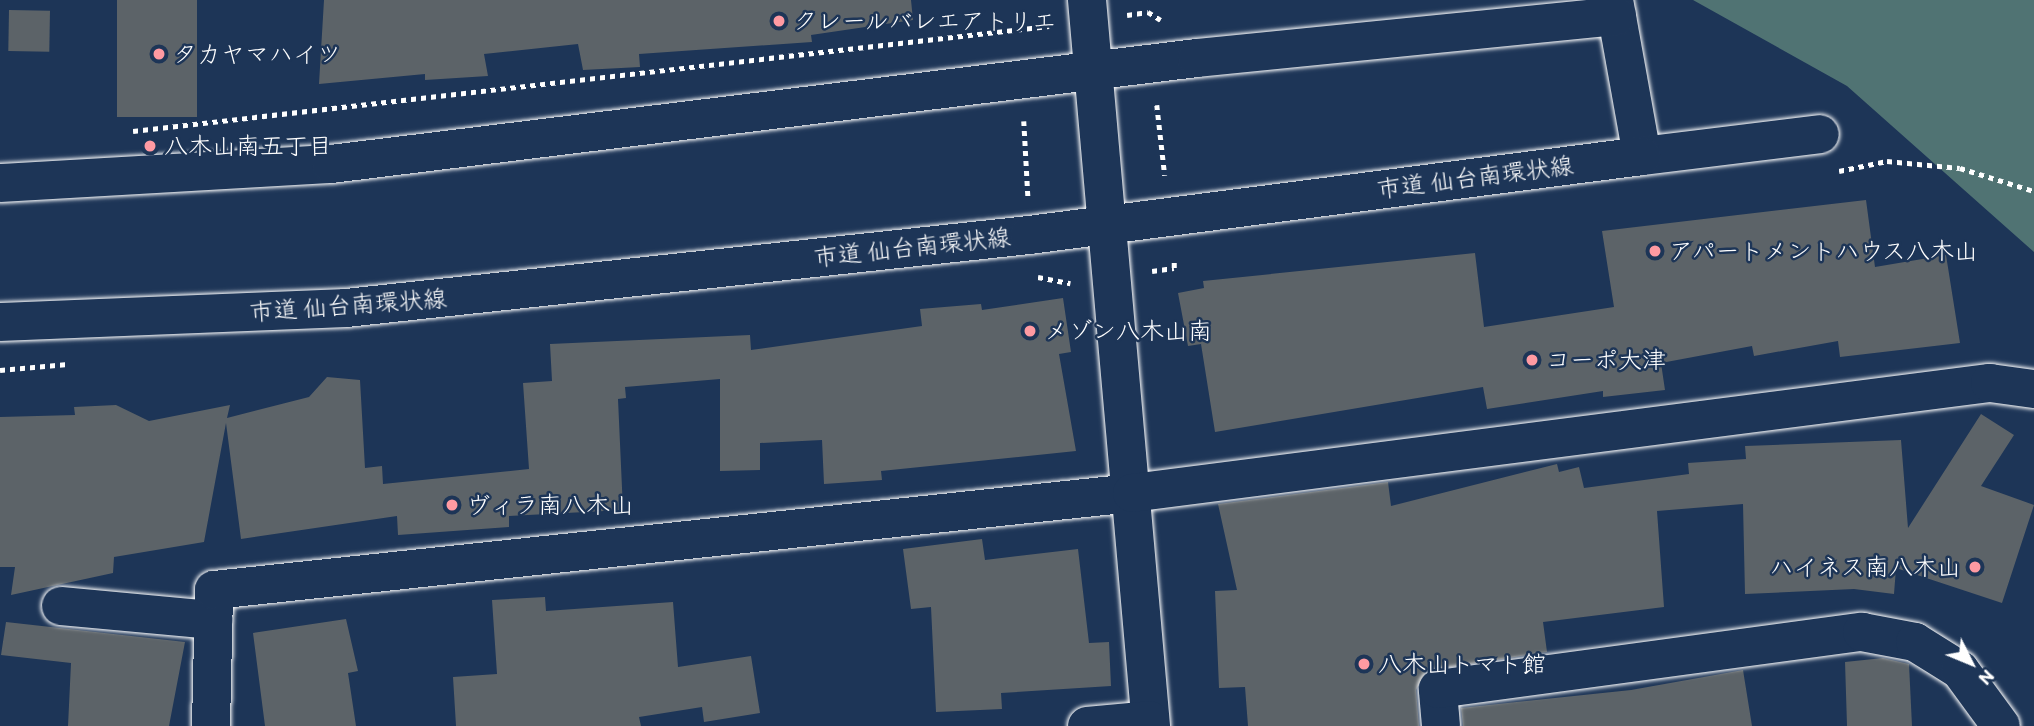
<!DOCTYPE html>
<meta charset="utf-8">
<style>
body{margin:0}
#map{position:relative;width:2034px;height:726px;overflow:hidden;background:#1d3557;font-family:Itim,"Klee One",sans-serif}
div>[style]{position:absolute}
.green>*{inset:0;background:#507373}
.building>*{inset:0;background:#5c6368;transform-origin:0 0}
.path>*{height:4.5px;margin-top:-2.25px;transform-origin:0;background:repeating-linear-gradient(90deg,#fff 0 5px,transparent 0 10px)}
.roads{filter:drop-shadow(0 0 2px #fff) drop-shadow(0 0 2px #fff)}
.minor>*{height:38px;margin:-19px;padding:0 19px;transform-origin:19px;border-radius:19px;background:#1d3557}
.major>*{height:38px;margin:-19px;padding:0 19px;transform-origin:19px;border-radius:19px;background:#1d3557}
.dots>*{width:19px;height:19px;translate:-50% -50%;box-sizing:border-box;border:4px solid #1d3557;border-radius:50%}
span{translate:-50% -50%;white-space:nowrap;text-align:center;line-height:1.15;-webkit-text-stroke:5px #1d3557;paint-order:stroke}
.poi-label{font-size:24px;color:#fff}
.left{translate:0 -50%;text-align:left}
.right{translate:-100% -50%;text-align:right}
.street-label{font-size:24px;color:#fff}
.north{position:absolute;left:1936px;top:628px;width:70px;height:70px;-webkit-text-stroke:5px #1d3557;paint-order:stroke;rotate:133deg;font-size:19px;font-weight:700;line-height:28px;text-align:center;color:#fff}
.north::after{content:'';display:block;margin:auto;width:24px;height:32px;background:#fff;clip-path:polygon(50% 0,100% 100%,50% 72%,0 100%)}
</style>
<div id="map">
<div class="green">
<i style="clip-path:polygon(1693px 0,2034px 0,2034px 252px,1847px 86px)"></i>
</div>
<div class="building">
<i style="left:117px;top:0;width:80px;height:117px"></i>
<i style="clip-path:polygon(324px 0,911px 0,913px 20px,811px 35px,812px 42px,639px 54px,640px 67px,583px 70px,578px 44px,484px 54px,488px 76px,425px 80px,425px 74px,319px 84px)"></i>
<i style="left:9px;top:10px;width:41px;height:41px;rotate:1deg"></i>
<i style="clip-path:polygon(1866px 200px,1875px 267px,1946px 255px,1960px 343px,1840px 357px,1838px 341px,1754px 356px,1752px 346px,1661px 363px,1665px 390px,1603px 397px,1603px 391px,1487px 409px,1483px 387px,1215px 432px,1201px 344px,1188px 346px,1178px 293px,1204px 288px,1203px 281px,1475px 253px,1484px 327px,1614px 307px,1602px 231px)"></i>
<i style="clip-path:polygon(1063px 298px,1071px 352px,1059px 354px,1076px 451px,881px 471px,882px 480px,824px 484px,822px 440px,760px 443px,760px 470px,720px 471px,720px 379px,625px 387px,626px 398px,618px 399px,623px 510px,509px 516px,509px 527px,398px 535px,397px 516px,241px 539px,226px 423px,204px 542px,114px 557px,113px 573px,11px 595px,15px 567px,0 567px,0 417px,75px 415px,74px 407px,116px 405px,149px 421px,230px 405px,227px 418px,309px 397px,327px 377px,360px 380px,365px 468px,382px 466px,383px 484px,529px 469px,523px 383px,552px 381px,550px 344px,750px 335px,751px 350px,922px 326px,920px 309px,981px 304px,982px 310px)"></i>
<i style="clip-path:polygon(1981px 414px,2014px 435px,1981px 486px,2034px 505px,2002px 603px,1896px 568px,1894px 594px,1854px 589px,1745px 594px,1743px 504px,1657px 511px,1664px 607px,1543px 622px,1547px 652px,1426px 671px,1416px 690px,1419px 726px,1248px 726px,1245px 687px,1219px 688px,1215px 591px,1237px 590px,1218px 504px,1388px 482px,1391px 506px,1557px 464px,1559px 472px,1579px 467px,1584px 488px,1689px 474px,1688px 463px,1746px 459px,1745px 446px,1901px 440px,1908px 528px)"></i>
<i style="clip-path:polygon(982px 539px,985px 560px,1078px 549px,1089px 643px,1109px 642px,1111px 686px,1001px 693px,1002px 709px,936px 712px,931px 607px,911px 609px,903px 549px)"></i>
<i style="clip-path:polygon(545px 597px,546px 611px,673px 602px,678px 667px,751px 656px,760px 713px,704px 722px,702px 707px,639px 717px,641px 726px,456px 726px,453px 677px,497px 674px,492px 600px)"></i>
<i style="clip-path:polygon(346px 619px,358px 671px,348px 673px,356px 726px,265px 726px,253px 633px)"></i>
<i style="clip-path:polygon(6px 622px,185px 642px,169px 726px,68px 726px,71px 663px,1px 655px)"></i>
<i style="clip-path:polygon(1883px 658px,1909px 664px,1912px 726px,1847px 726px,1845px 662px)"></i>
<i style="clip-path:polygon(1743px 670px,1752px 726px,1463px 726px,1461px 708px,1631px 690px)"></i>
</div>
<div class="path">
<i style="left:1127px;top:15px;width:21px;rotate:-8deg"></i>
<i style="left:1148px;top:12px;width:15px;rotate:32deg"></i>
<i style="left:1157px;top:105px;width:71px;rotate:83.6deg"></i>
<i style="left:1024px;top:121px;width:75px;rotate:86.9deg"></i>
<i style="left:133px;top:131px;width:922px;rotate:-6.54deg"></i>
<i style="left:1839px;top:171px;width:49px;rotate:-11.8deg"></i>
<i style="left:1887px;top:161px;width:73px;rotate:5.5deg"></i>
<i style="left:1960px;top:168px;width:77px;rotate:17.3deg"></i>
<i style="left:1152px;top:271px;width:22px;rotate:-8deg"></i>
<i style="left:1174px;top:268px;width:10px;rotate:-90deg"></i>
<i style="left:1038px;top:277px;width:33px;rotate:11deg"></i>
<i style="left:0;top:370px;width:68px;rotate:-5deg"></i>
</div>
<div class="roads">
<div class="minor">
<i style="left:1087px;top:0;width:729px;rotate:84.96deg"></i>
<i style="left:1614px;top:0;width:158px;rotate:79.8deg"></i>
<i style="left:1642px;top:156px;width:179px;rotate:-7deg"></i>
<i style="left:61px;top:606px;width:153px;rotate:5.3deg"></i>
<i style="left:211px;top:726px;width:136px;rotate:-88.7deg"></i>
<i style="left:214px;top:590px;width:923px;rotate:-6.03deg"></i>
<i style="left:1132px;top:493px;width:865px;rotate:-7.31deg"></i>
<i style="left:1990px;top:383px;width:44px;rotate:7.8deg"></i>
<i style="left:1087px;top:726px;width:63px;rotate:-5.4deg"></i>
<i style="left:1441px;top:726px;width:37px;rotate:-95deg"></i>
<i style="left:1438px;top:689px;width:428px;rotate:-7.7deg"></i>
<i style="left:1862px;top:632px;width:54px;rotate:10.7deg"></i>
<i style="left:1915px;top:642px;width:53px;rotate:31.9deg"></i>
<i style="left:1960px;top:670px;width:69px;rotate:53.8deg"></i>
</div>
<div class="major">
<i style="left:0;top:183px;width:332px;rotate:-3.3deg"></i>
<i style="left:331px;top:164px;width:872px;rotate:-6.98deg"></i>
<i style="left:1197px;top:58px;width:422px;rotate:-5.7deg"></i>
<i style="left:0;top:322px;width:346px;rotate:-2.3deg"></i>
<i style="left:346px;top:308px;width:687px;rotate:-6.1deg"></i>
<i style="left:1029px;top:235px;width:618px;rotate:-7.34deg"></i>
</div>
</div>
<div class="dots">
<i style="left:779px;top:21px;background:#ff9aa2"></i>
<i style="left:159px;top:54px;background:#ff9aa2"></i>
<i style="left:150px;top:146px;background:#ff9aa2"></i>
<i style="left:1655px;top:251px;background:#ff9aa2"></i>
<i style="left:1030px;top:331px;background:#ff9aa2"></i>
<i style="left:1532px;top:360px;background:#ff9aa2"></i>
<i style="left:452px;top:505px;background:#ff9aa2"></i>
<i style="left:1975px;top:567px;background:#ff9aa2"></i>
<i style="left:1364px;top:664px;background:#ff9aa2"></i>
</div>
<div class="poi-label">
<span class="left" style="left:793px;top:21px">クレールバレエアトリエ</span>
<span class="left" style="left:173px;top:54px">タカヤマハイツ</span>
<span class="left" style="left:164px;top:146px">八木山南五丁目</span>
<span class="left" style="left:1669px;top:251px">アパートメントハウス八木山</span>
<span class="left" style="left:1044px;top:331px">メゾン八木山南</span>
<span class="left" style="left:1546px;top:360px">コーポ大津</span>
<span class="left" style="left:466px;top:505px">ヴィラ南八木山</span>
<span class="right" style="left:1961px;top:567px">ハイネス南八木山</span>
<span class="left" style="left:1378px;top:664px">八木山トマト館</span>
</div>
<div class="street-label">
<span style="left:1475px;top:177px;rotate:-7deg">市道 仙台南環状線</span>
<span style="left:912px;top:247px;rotate:-6deg">市道 仙台南環状線</span>
<span style="left:348px;top:305px;rotate:-4deg">市道 仙台南環状線</span>
</div>
<div class="north">N</div>
</div>
